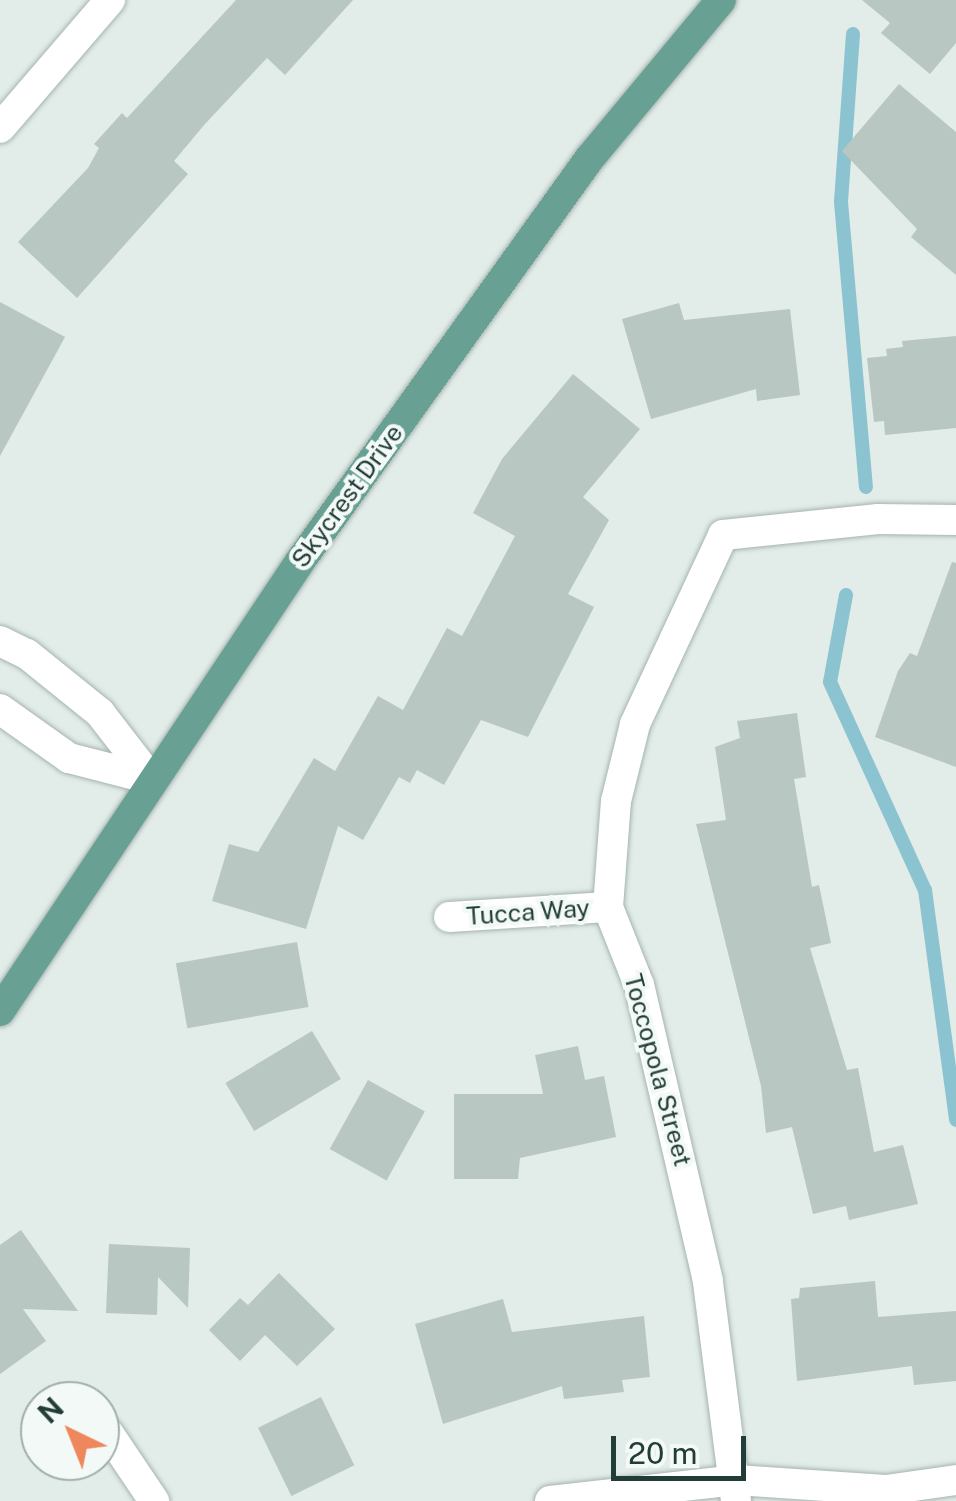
<!DOCTYPE html>
<style>
body{margin:0}
#map{position:relative;width:956px;height:1501px;overflow:hidden;background:#e2ece8;font-family:"Public Sans",sans-serif}
div>[style]{position:absolute}
.stream>*{height:14px;margin:-7px;padding:0 7px;transform-origin:7px;border-radius:7px;background:#8bc3d0}
.building>*{inset:0;background:#b8c7c1;transform-origin:0 0}
.roads{filter:drop-shadow(0 0 2px #a5b4af) drop-shadow(0 0 2px #a5b4af)}
.minor>*{height:30px;margin:-15px;padding:0 15px;transform-origin:15px;border-radius:15px;background:#fff}
.major>*{height:30px;margin:-15px;padding:0 15px;transform-origin:15px;border-radius:15px;background:#68a194}
span{translate:-50% -50%;white-space:nowrap;text-align:center;line-height:1.15;-webkit-text-stroke:8px #f3f9f6;paint-order:stroke}
.street-label{font-size:25px;color:#223d37}
.north{position:absolute;left:20px;top:1381px;width:100px;height:100px;box-sizing:border-box;background:#f3f9f6;border:2px solid #9faeaa;border-radius:50%;rotate:317deg;font-size:28px;font-weight:700;line-height:40px;text-align:center;color:#223d37}
.north::after{content:'';display:block;margin:auto;width:35px;height:45px;background:#ef875d;clip-path:polygon(50% 0,100% 100%,50% 72%,0 100%)}
.scale{position:absolute;left:611px;top:1436px;width:135px;height:45px;box-sizing:border-box;border:5px solid #223d37;border-top:0;padding-left:12px;font-size:30px;line-height:35px;white-space:nowrap;color:#223d37;-webkit-text-stroke:8px #f3f9f6;paint-order:stroke}
</style>
<div id="map">
<div class="stream">
<i style="left:853px;top:34px;width:168px;rotate:94.1deg"></i>
<i style="left:841px;top:202px;width:286px;rotate:85deg"></i>
<i style="left:846px;top:595px;width:88px;rotate:100.4deg"></i>
<i style="left:830px;top:682px;width:229px;rotate:65.5deg"></i>
<i style="left:925px;top:890px;width:232px;rotate:82.3deg"></i>
</div>
<div class="building">
<i style="clip-path:polygon(236px 0,353px 0,285px 75px,267px 58px,205px 124px,174px 161px,188px 174px,77px 298px,18px 242px,88px 168px,99px 148px,94px 144px,122px 113px,127px 118px)"></i>
<i style="clip-path:polygon(862px 0,956px 0,956px 43px,930px 74px,881px 33px,890px 23px)"></i>
<i style="clip-path:polygon(899px 84px,956px 132px,956px 275px,911px 237px,917px 229px,842px 151px)"></i>
<i style="clip-path:polygon(0 302px,65px 337px,0 456px)"></i>
<i style="clip-path:polygon(679px 303px,684px 320px,790px 309px,800px 395px,757px 401px,756px 389px,651px 419px,622px 319px)"></i>
<i style="clip-path:polygon(956px 336px,956px 428px,885px 435px,884px 421px,874px 422px,867px 358px,887px 356px,886px 349px,903px 347px,902px 341px)"></i>
<i style="clip-path:polygon(573px 374px,640px 429px,583px 497px,609px 520px,568px 594px,594px 607px,528px 737px,481px 720px,444px 785px,417px 770px,410px 783px,399px 777px,363px 840px,338px 826px,306px 929px,212px 901px,229px 844px,258px 852px,314px 758px,335px 771px,378px 696px,403px 710px,447px 628px,462px 636px,515px 536px,473px 513px,502px 459px)"></i>
<i style="clip-path:polygon(952px 562px,956px 563px,956px 767px,875px 737px,898px 671px,910px 653px,917px 656px)"></i>
<i style="clip-path:polygon(797px 713px,806px 777px,794px 779px,812px 887px,819px 885px,831px 943px,810px 948px,847px 1070px,858px 1068px,874px 1152px,903px 1145px,918px 1204px,849px 1220px,846px 1206px,813px 1214px,792px 1127px,766px 1133px,761px 1086px,696px 824px,726px 820px,715px 747px,740px 738px,737px 721px)"></i>
<i style="left:297px;top:942px;width:66px;height:123px;rotate:80deg"></i>
<i style="left:312px;top:1031px;width:56px;height:101px;rotate:59deg"></i>
<i style="clip-path:polygon(578px 1046px,585px 1080px,604px 1076px,616px 1137px,520px 1158px,518px 1179px,454px 1179px,454px 1094px,543px 1094px,535px 1055px)"></i>
<i style="left:368px;top:1080px;width:65px;height:79px;rotate:29deg"></i>
<i style="clip-path:polygon(21px 1230px,78px 1311px,23px 1309px,46px 1341px,0 1374px,0 1245px)"></i>
<i style="clip-path:polygon(109px 1244px,190px 1248px,188px 1308px,158px 1277px,157px 1315px,106px 1313px)"></i>
<i style="clip-path:polygon(279px 1273px,335px 1329px,297px 1366px,265px 1335px,240px 1361px,209px 1330px,240px 1298px,248px 1305px)"></i>
<i style="clip-path:polygon(875px 1281px,878px 1317px,956px 1311px,956px 1381px,914px 1385px,912px 1366px,797px 1381px,791px 1299px,799px 1298px,800px 1288px)"></i>
<i style="clip-path:polygon(503px 1299px,512px 1332px,644px 1316px,650px 1377px,622px 1380px,624px 1392px,564px 1399px,562px 1386px,443px 1424px,415px 1324px)"></i>
<i style="left:321px;top:1397px;width:76px;height:70px;rotate:64deg"></i>
</div>
<div class="roads">
<div class="minor">
<i style="left:0;top:128px;width:169px;rotate:-49.3deg"></i>
<i style="left:0;top:641px;width:30px;rotate:26deg"></i>
<i style="left:27px;top:654px;width:94px;rotate:38.9deg"></i>
<i style="left:100px;top:713px;width:83px;rotate:52.3deg"></i>
<i style="left:0;top:709px;width:85px;rotate:35.4deg"></i>
<i style="left:69px;top:758px;width:85px;rotate:14.4deg"></i>
<i style="left:449px;top:917px;width:159px;rotate:-3.6deg"></i>
<i style="left:109px;top:1434px;width:81px;rotate:56.1deg"></i>
<i style="left:550px;top:1501px;width:187px;rotate:-6.4deg"></i>
<i style="left:736px;top:1480px;width:150px;rotate:3.8deg"></i>
<i style="left:886px;top:1490px;width:71px;rotate:-8.1deg"></i>
<i style="left:736px;top:1501px;width:222px;rotate:-97.3deg"></i>
<i style="left:708px;top:1281px;width:304px;rotate:-103.1deg"></i>
<i style="left:639px;top:985px;width:84px;rotate:-111.7deg"></i>
<i style="left:608px;top:907px;width:106px;rotate:-85.7deg"></i>
<i style="left:616px;top:801px;width:79px;rotate:-76.1deg"></i>
<i style="left:635px;top:724px;width:208px;rotate:-65deg"></i>
<i style="left:723px;top:535px;width:156px;rotate:-5.9deg"></i>
<i style="left:878px;top:519px;width:78px;rotate:0.7deg"></i>
</div>
<div class="major">
<i style="left:0;top:1011px;width:542px;rotate:-56.28deg"></i>
<i style="left:301px;top:560px;width:495px;rotate:-54.3deg"></i>
<i style="left:590px;top:158px;width:205px;rotate:-50.3deg"></i>
</div>
</div>
<div class="street-label">
<span style="left:347px;top:496px;rotate:-54deg">Skycrest Drive</span>
<span style="left:528px;top:912px;rotate:-4deg">Tucca Way</span>
<span style="left:658px;top:1070px;rotate:75deg">Toccopola Street</span>
</div>
<div class="north">N</div>
<div class="scale">20 m</div>
</div>
